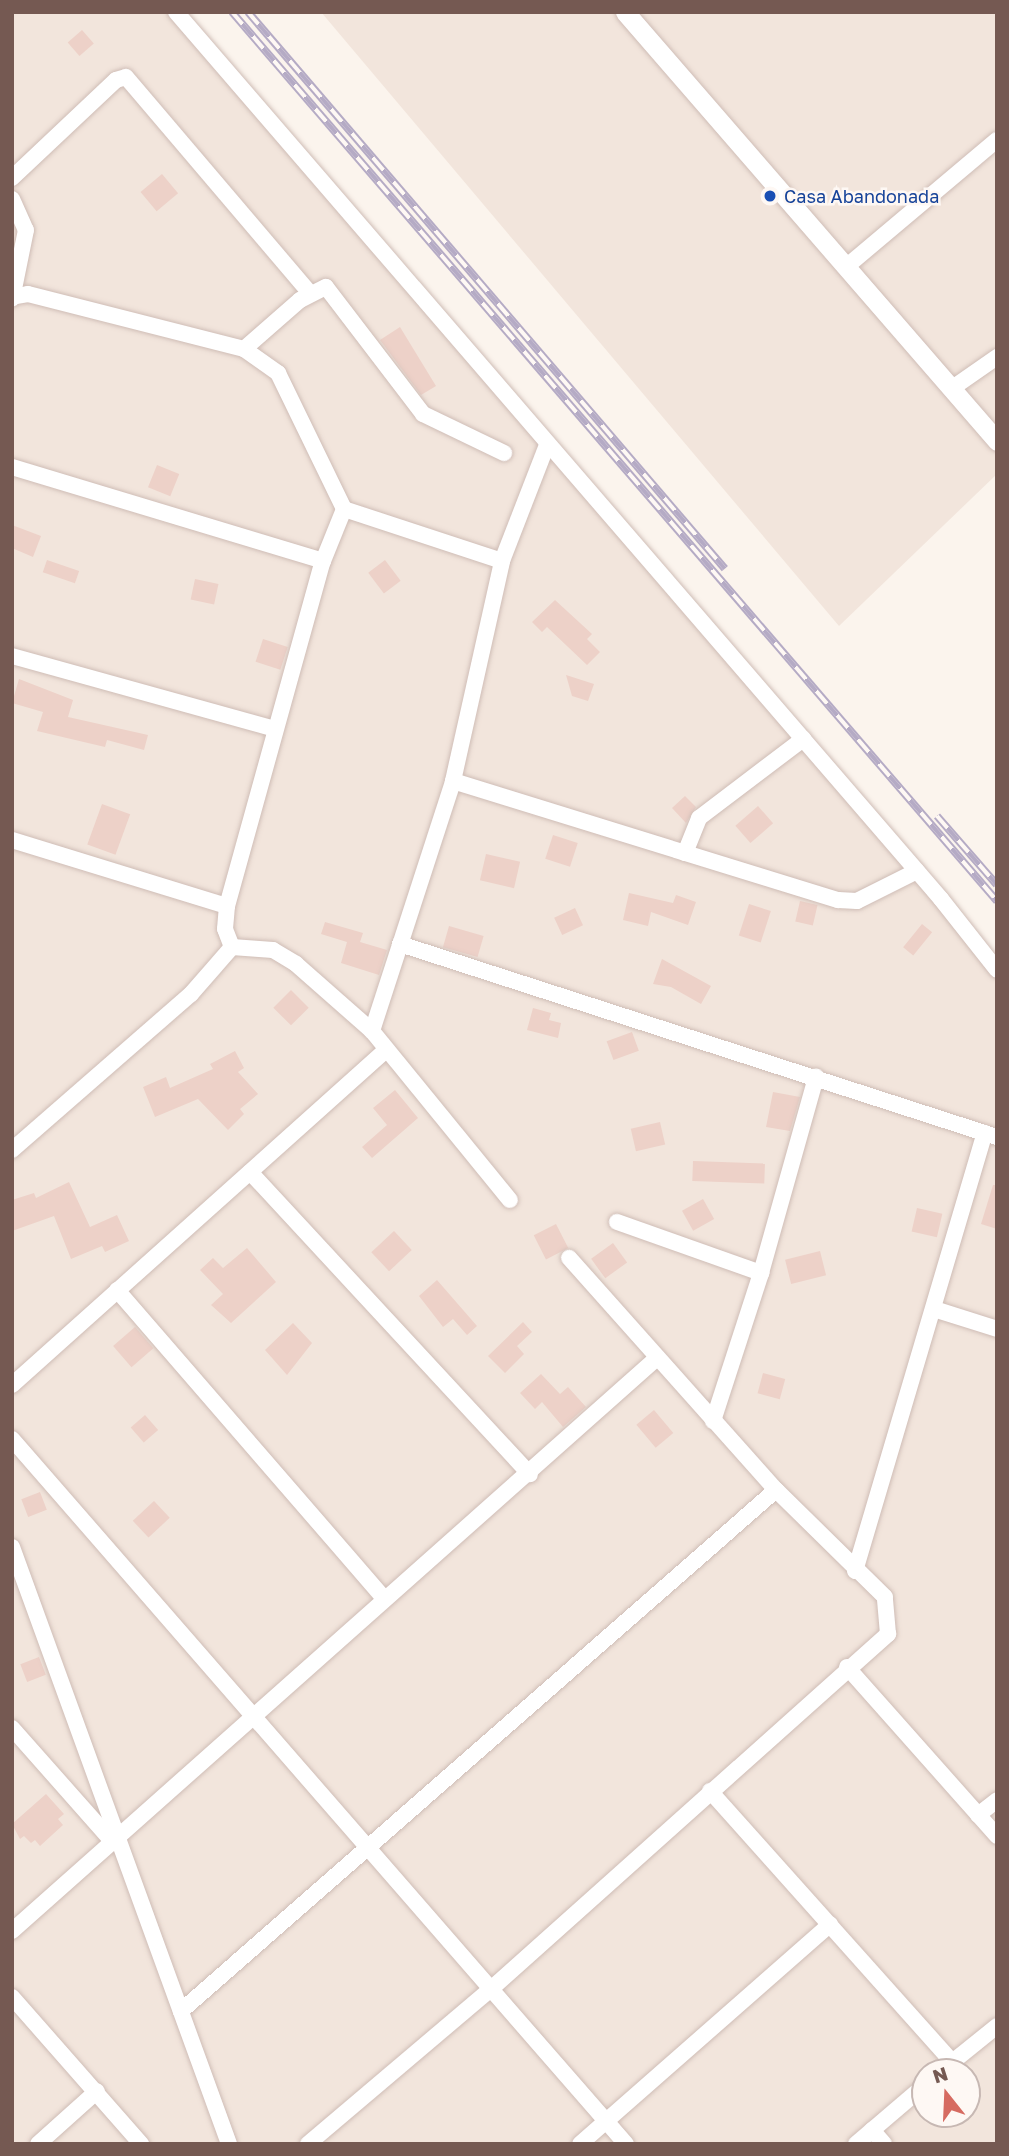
<!DOCTYPE html>
<style>
body{margin:0}
#map{position:relative;width:1009px;height:2156px;overflow:hidden;background:#fbf4ed;font-family:"Golos Text",sans-serif}
div>[style]{position:absolute}
.residential>*{inset:0;background:#f2e5dc}
.building>*{inset:0;background:#edd1c8;transform-origin:0 0}
.roads{filter:drop-shadow(0 0 2px #cfbdb6) drop-shadow(0 0 2px #cfbdb6)}
.minor>*{height:16px;margin:-8px;padding:0 8px;transform-origin:8px;border-radius:8px;background:#fff}
.tertiary>*{height:19px;margin:-9.5px;padding:0 9.5px;transform-origin:9.5px;border-radius:9.5px;background:#fff}
.rail>*{height:8px;margin-top:-4px;transform-origin:0;background:repeating-linear-gradient(90deg,#fef8f4 0 16px,#b5abc5 0 32px);box-sizing:border-box;border-block:2px solid #b5abc5}
.dots>*{width:19px;height:19px;translate:-50% -50%;box-sizing:border-box;border:4px solid #fef8f4;border-radius:50%}
span{translate:-50% -50%;white-space:nowrap;text-align:center;line-height:1.15;-webkit-text-stroke:5px #fef8f4;paint-order:stroke}
.transit-label{font-size:18px;color:#164399}
.left{translate:0 -50%;text-align:left}
.frame{position:absolute;inset:0;border:14px solid #755952;pointer-events:none}
.north{position:absolute;left:911px;top:2058px;width:70px;height:70px;box-sizing:border-box;background:#fef8f4;border:2px solid #c7b8b3;border-radius:50%;rotate:342deg;font-size:19px;font-weight:700;line-height:28px;text-align:center;color:#755952}
.north::after{content:'';display:block;margin:auto;width:24px;height:32px;background:#d66b61;clip-path:polygon(50% 0,100% 100%,50% 72%,0 100%)}
</style>
<div id="map">
<div class="residential">
<i style="clip-path:polygon(evenodd,12px 12px,170px 12px,997px 958px,997px 2144px,12px 2144px,12px 12px,925px 2072px,967px 2072px,967px 2114px,925px 2114px,925px 2072px)"></i>
<i style="clip-path:polygon(321px 12px,997px 12px,997px 474px,839px 626px)"></i>
</div>
<div class="building">
<i style="left:82px;top:30px;width:18px;height:19px;rotate:49deg"></i>
<i style="left:162px;top:174px;width:25px;height:28px;rotate:50deg"></i>
<i style="clip-path:polygon(400px 327px,436px 386px,421px 395px,380px 340px)"></i>
<i style="left:157px;top:465px;width:24px;height:24px;rotate:22deg"></i>
<i style="clip-path:polygon(12px 525px,41px 536px,33px 557px,12px 548px)"></i>
<i style="left:47px;top:560px;width:34px;height:13px;rotate:19deg"></i>
<i style="left:385px;top:560px;width:26px;height:21px;rotate:53deg"></i>
<i style="left:195px;top:579px;width:24px;height:21px;rotate:12deg"></i>
<i style="clip-path:polygon(555px 600px,592px 634px,587px 639px,600px 652px,587px 665px,547px 627px,542px 632px,532px 622px)"></i>
<i style="left:263px;top:639px;width:26px;height:24px;rotate:18deg"></i>
<i style="clip-path:polygon(566px 675px,594px 684px,588px 701px,572px 696px)"></i>
<i style="clip-path:polygon(19px 679px,73px 700px,68px 717px,148px 735px,144px 750px,107px 740px,105px 747px,37px 731px,43px 712px,12px 703px)"></i>
<i style="clip-path:polygon(685px 796px,696px 807px,686px 823px,672px 808px)"></i>
<i style="left:102px;top:804px;width:30px;height:43px;rotate:20deg"></i>
<i style="left:758px;top:806px;width:23px;height:30px;rotate:49deg"></i>
<i style="left:553px;top:835px;width:26px;height:25px;rotate:18deg"></i>
<i style="left:486px;top:854px;width:35px;height:27px;rotate:13deg"></i>
<i style="clip-path:polygon(629px 893px,673px 903px,676px 895px,696px 902px,688px 925px,651px 912px,648px 926px,623px 920px)"></i>
<i style="left:800px;top:901px;width:18px;height:21px;rotate:13deg"></i>
<i style="left:749px;top:904px;width:23px;height:33px;rotate:18deg"></i>
<i style="left:575px;top:908px;width:19px;height:23px;rotate:65deg"></i>
<i style="clip-path:polygon(325px 922px,363px 933px,360px 942px,387px 950px,379px 975px,341px 963px,347px 942px,321px 934px)"></i>
<i style="left:922px;top:924px;width:13px;height:30px;rotate:39deg"></i>
<i style="left:449px;top:926px;width:36px;height:22px;rotate:16deg"></i>
<i style="clip-path:polygon(662px 959px,711px 986px,701px 1004px,671px 987px,653px 984px)"></i>
<i style="left:291px;top:990px;width:25px;height:25px;rotate:45deg"></i>
<i style="clip-path:polygon(533px 1008px,551px 1013px,549px 1020px,561px 1023px,558px 1038px,527px 1030px)"></i>
<i style="left:632px;top:1032px;width:20px;height:27px;rotate:70deg"></i>
<i style="clip-path:polygon(235px 1051px,244px 1068px,238px 1072px,258px 1094px,240px 1109px,244px 1114px,228px 1130px,198px 1099px,155px 1117px,143px 1087px,166px 1077px,170px 1088px,213px 1069px,210px 1064px)"></i>
<i style="clip-path:polygon(395px 1090px,418px 1118px,372px 1158px,362px 1147px,387px 1125px,373px 1108px)"></i>
<i style="clip-path:polygon(773px 1092px,800px 1097px,790px 1131px,766px 1127px)"></i>
<i style="left:660px;top:1122px;width:23px;height:30px;rotate:77deg"></i>
<i style="left:693px;top:1161px;width:72px;height:20px;rotate:2deg"></i>
<i style="clip-path:polygon(69px 1182px,90px 1227px,117px 1215px,129px 1241px,105px 1252px,102px 1246px,71px 1259px,54px 1216px,12px 1231px,12px 1200px,34px 1193px,36px 1198px)"></i>
<i style="clip-path:polygon(993px 1185px,997px 1185px,997px 1229px,981px 1224px)"></i>
<i style="left:703px;top:1199px;width:23px;height:24px;rotate:61deg"></i>
<i style="left:917px;top:1208px;width:26px;height:24px;rotate:13deg"></i>
<i style="left:556px;top:1224px;width:27px;height:25px;rotate:63deg"></i>
<i style="left:394px;top:1231px;width:26px;height:31px;rotate:47deg"></i>
<i style="left:613px;top:1243px;width:24px;height:27px;rotate:54deg"></i>
<i style="clip-path:polygon(247px 1248px,276px 1282px,231px 1323px,211px 1305px,223px 1294px,200px 1270px,213px 1258px,223px 1268px)"></i>
<i style="left:820px;top:1251px;width:25px;height:36px;rotate:76deg"></i>
<i style="clip-path:polygon(437px 1280px,477px 1326px,467px 1335px,453px 1319px,443px 1327px,419px 1296px)"></i>
<i style="clip-path:polygon(523px 1322px,532px 1332px,517px 1346px,524px 1354px,505px 1373px,488px 1356px)"></i>
<i style="clip-path:polygon(293px 1323px,312px 1343px,287px 1375px,265px 1350px)"></i>
<i style="left:135px;top:1327px;width:28px;height:29px;rotate:49deg"></i>
<i style="left:763px;top:1373px;width:23px;height:21px;rotate:15deg"></i>
<i style="clip-path:polygon(541px 1374px,560px 1394px,568px 1387px,586px 1407px,563px 1427px,542px 1402px,535px 1409px,520px 1393px)"></i>
<i style="left:654px;top:1410px;width:30px;height:23px;rotate:50deg"></i>
<i style="left:145px;top:1415px;width:20px;height:19px;rotate:49deg"></i>
<i style="left:40px;top:1492px;width:19px;height:20px;rotate:69deg"></i>
<i style="left:154px;top:1501px;width:23px;height:29px;rotate:47deg"></i>
<i style="left:39px;top:1657px;width:19px;height:20px;rotate:69deg"></i>
<i style="clip-path:polygon(46px 1794px,64px 1814px,58px 1819px,63px 1825px,40px 1846px,35px 1840px,31px 1843px,24px 1836px,20px 1839px,12px 1824px)"></i>
</div>
<div class="roads">
<div class="minor">
<i style="left:176px;top:12px;width:1171px;rotate:49.22deg"></i>
<i style="left:941px;top:899px;width:90px;rotate:51.7deg"></i>
<i style="left:12px;top:178px;width:143px;rotate:-43.3deg"></i>
<i style="left:116px;top:80px;width:10px;rotate:-17deg"></i>
<i style="left:126px;top:77px;width:284px;rotate:49.6deg"></i>
<i style="left:12px;top:199px;width:34px;rotate:66deg"></i>
<i style="left:26px;top:230px;width:70px;rotate:101.5deg"></i>
<i style="left:846px;top:267px;width:197px;rotate:-40.1deg"></i>
<i style="left:16px;top:296px;width:12px;rotate:-9deg"></i>
<i style="left:28px;top:294px;width:223px;rotate:14.3deg"></i>
<i style="left:244px;top:349px;width:42px;rotate:35.2deg"></i>
<i style="left:278px;top:373px;width:151px;rotate:64.1deg"></i>
<i style="left:344px;top:509px;width:166px;rotate:18.2deg"></i>
<i style="left:244px;top:349px;width:74px;rotate:-41.2deg"></i>
<i style="left:300px;top:300px;width:29px;rotate:-27deg"></i>
<i style="left:326px;top:287px;width:160px;rotate:52.6deg"></i>
<i style="left:423px;top:414px;width:90px;rotate:25.7deg"></i>
<i style="left:951px;top:389px;width:56px;rotate:-34.8deg"></i>
<i style="left:12px;top:467px;width:325px;rotate:16.8deg"></i>
<i style="left:12px;top:656px;width:273px;rotate:15.5deg"></i>
<i style="left:453px;top:781px;width:403px;rotate:17.2deg"></i>
<i style="left:838px;top:900px;width:19px;rotate:3deg"></i>
<i style="left:857px;top:901px;width:67px;rotate:-26.6deg"></i>
<i style="left:12px;top:840px;width:225px;rotate:17.1deg"></i>
<i style="left:227px;top:906px;width:23px;rotate:95deg"></i>
<i style="left:225px;top:929px;width:19px;rotate:69deg"></i>
<i style="left:685px;top:853px;width:38px;rotate:-68deg"></i>
<i style="left:699px;top:818px;width:131px;rotate:-37.2deg"></i>
<i style="left:227px;top:906px;width:358px;rotate:-74.5deg"></i>
<i style="left:323px;top:561px;width:56px;rotate:-68deg"></i>
<i style="left:400px;top:944px;width:627px;rotate:17.92deg"></i>
<i style="left:232px;top:947px;width:41px;rotate:4.2deg"></i>
<i style="left:273px;top:950px;width:27px;rotate:31deg"></i>
<i style="left:296px;top:964px;width:101px;rotate:41.4deg"></i>
<i style="left:372px;top:1031px;width:218px;rotate:50.8deg"></i>
<i style="left:372px;top:1031px;width:263px;rotate:-72deg"></i>
<i style="left:453px;top:781px;width:225px;rotate:-77.4deg"></i>
<i style="left:502px;top:561px;width:124px;rotate:-68.8deg"></i>
<i style="left:12px;top:1150px;width:237px;rotate:-41.1deg"></i>
<i style="left:191px;top:994px;width:62px;rotate:-48.9deg"></i>
<i style="left:250px;top:1172px;width:412px;rotate:47.2deg"></i>
<i style="left:617px;top:1222px;width:153px;rotate:19.5deg"></i>
<i style="left:117px;top:1290px;width:408px;rotate:49.1deg"></i>
<i style="left:934px;top:1309px;width:66px;rotate:17.6deg"></i>
<i style="left:12px;top:1385px;width:502px;rotate:-41.85deg"></i>
<i style="left:713px;top:1421px;width:156px;rotate:-72deg"></i>
<i style="left:761px;top:1273px;width:204px;rotate:-74.3deg"></i>
<i style="left:12px;top:1439px;width:935px;rotate:48.95deg"></i>
<i style="left:12px;top:1547px;width:635px;rotate:70.02deg"></i>
<i style="left:855px;top:1571px;width:457px;rotate:-73.5deg"></i>
<i style="left:847px;top:1667px;width:226px;rotate:48.4deg"></i>
<i style="left:12px;top:1728px;width:151px;rotate:48.5deg"></i>
<i style="left:710px;top:1791px;width:363px;rotate:48.2deg"></i>
<i style="left:978px;top:1815px;width:24px;rotate:-38deg"></i>
<i style="left:12px;top:1931px;width:863px;rotate:-41.62deg"></i>
<i style="left:12px;top:1997px;width:196px;rotate:48.7deg"></i>
<i style="left:181px;top:2011px;width:791px;rotate:-41.21deg"></i>
<i style="left:940px;top:2072px;width:73px;rotate:-38.9deg"></i>
<i style="left:872px;top:2130px;width:18px;rotate:49deg"></i>
<i style="left:38px;top:2144px;width:79px;rotate:-41.9deg"></i>
<i style="left:308px;top:2144px;width:240px;rotate:-40.3deg"></i>
<i style="left:491px;top:1989px;width:533px;rotate:-41.8deg"></i>
<i style="left:888px;top:1634px;width:37px;rotate:-95deg"></i>
<i style="left:885px;top:1597px;width:153px;rotate:-135.5deg"></i>
<i style="left:776px;top:1490px;width:311px;rotate:-131.7deg"></i>
<i style="left:580px;top:2144px;width:333px;rotate:-41.3deg"></i>
<i style="left:856px;top:2144px;width:91px;rotate:-40.5deg"></i>
</div>
<div class="tertiary">
<i style="left:625px;top:12px;width:568px;rotate:49.07deg"></i>
</div>
</div>
<div class="rail">
<i style="left:232px;top:12px;width:1173px;rotate:49.29deg"></i>
<i style="left:248px;top:12px;width:733px;rotate:49.42deg"></i>
<i style="left:937px;top:816px;width:91px;rotate:49deg"></i>
</div>
<div class="dots">
<i style="left:770px;top:196px;background:#1a4fb4"></i>
</div>
<div class="transit-label">
<span class="left" style="left:784px;top:196px">Casa Abandonada</span>
</div>
<div class="frame"></div>
<div class="north">N</div>
</div>
